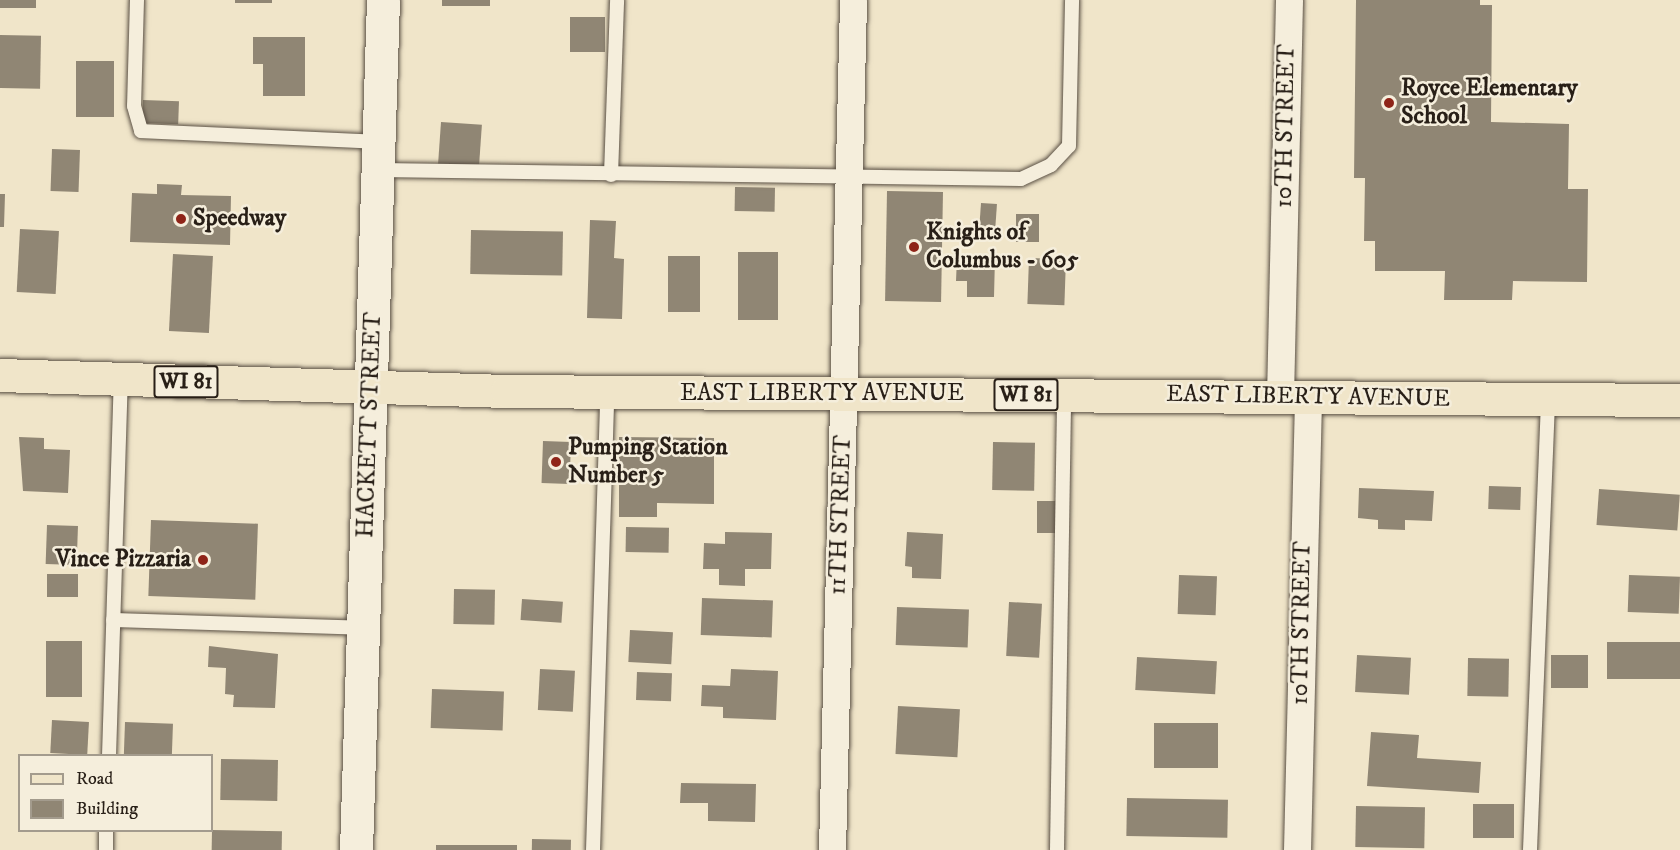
<!DOCTYPE html>
<style>
body{margin:0}
#map{position:relative;width:1680px;height:850px;overflow:hidden;background:#f0e5c9;font-family:"IM FELL DW Pica",serif}
div>[style]{position:absolute}
.building>*{inset:0;background:#908674;transform-origin:0 0}
.roads{filter:drop-shadow(0 0 2px #5a5044) drop-shadow(0 0 2px #5a5044)}
.service>*{height:14px;margin:-7px;padding:0 7px;transform-origin:7px;border-radius:7px;background:#f5eedc}
.minor>*{height:27px;margin:-13.5px;padding:0 13.5px;transform-origin:13.5px;border-radius:13.5px;background:#f5eedc}
.tertiary>*{height:33px;margin:-16.5px;padding:0 16.5px;transform-origin:16.5px;border-radius:16.5px;background:#f5eedc}
.primary>*{height:33px;margin:-16.5px;padding:0 16.5px;transform-origin:16.5px;border-radius:16.5px;background:#f0e5c9}
.dots>*{width:16px;height:16px;translate:-50% -50%;box-sizing:border-box;border:3px solid #f5eedc;border-radius:50%}
span{translate:-50% -50%;white-space:nowrap;text-align:center;line-height:1.15;-webkit-text-stroke:5px #f5eedc;paint-order:stroke}
.shield-label span{padding:2px 4px;background:#f5eedc;border:2px solid;border-radius:4px;-webkit-text-stroke-width:0}
.shield-label{font-size:22px;color:#281f17;font-weight:700}
.poi-label{font-size:24px;color:#281f17;font-weight:700}
.left{translate:0 -50%;text-align:left}
.right{translate:-100% -50%;text-align:right}
.street-label{font-size:24px;color:#281f17}
.legend{position:absolute;left:18px;top:754px;width:195px;height:78px;box-sizing:border-box;background:#f5eedc;border:2px solid #a39b8d;margin:0;padding:8px 10px;list-style:none;font-size:18px;color:#281f17}
.legend li{display:flex;align-items:center;gap:12px;height:30px}
.legend b{width:30px;border:2px solid #a39b8d}
</style>
<div id="map">
<div class="building">
<i style="left:0;top:0;width:36px;height:8px"></i>
<i style="left:235px;top:0;width:37px;height:3px"></i>
<i style="left:442px;top:0;width:48px;height:6px"></i>
<i style="clip-path:polygon(1356px 0,1480px 0,1480px 5px,1492px 5px,1491px 122px,1569px 124px,1568px 189px,1588px 189px,1587px 282px,1513px 281px,1512px 300px,1444px 300px,1445px 271px,1375px 271px,1375px 241px,1364px 241px,1365px 178px,1354px 178px)"></i>
<i style="left:570px;top:17px;width:35px;height:35px"></i>
<i style="left:0;top:35px;width:41px;height:53px;rotate:1deg"></i>
<i style="clip-path:polygon(253px 37px,305px 37px,305px 96px,263px 96px,263px 64px,253px 64px)"></i>
<i style="left:76px;top:61px;width:38px;height:56px"></i>
<i style="left:143px;top:100px;width:36px;height:23px;rotate:2deg"></i>
<i style="left:441px;top:122px;width:41px;height:42px;rotate:4deg"></i>
<i style="left:52px;top:149px;width:28px;height:42px;rotate:2deg"></i>
<i style="clip-path:polygon(157px 184px,182px 185px,181px 195px,231px 196px,230px 245px,130px 242px,132px 193px,157px 194px)"></i>
<i style="left:735px;top:187px;width:40px;height:24px;rotate:1deg"></i>
<i style="left:887px;top:191px;width:56px;height:110px;rotate:1deg"></i>
<i style="clip-path:polygon(0 194px,5px 194px,4px 227px,0 227px)"></i>
<i style="left:981px;top:203px;width:16px;height:35px;rotate:4deg"></i>
<i style="left:1016px;top:214px;width:23px;height:28px"></i>
<i style="clip-path:polygon(590px 220px,616px 221px,614px 258px,624px 259px,622px 319px,587px 318px)"></i>
<i style="left:20px;top:229px;width:39px;height:63px;rotate:3deg"></i>
<i style="left:471px;top:230px;width:92px;height:44px;rotate:1deg"></i>
<i style="left:738px;top:252px;width:40px;height:68px"></i>
<i style="left:173px;top:254px;width:40px;height:77px;rotate:3deg"></i>
<i style="left:668px;top:256px;width:32px;height:56px"></i>
<i style="clip-path:polygon(957px 257px,995px 257px,994px 297px,967px 297px,967px 281px,956px 281px)"></i>
<i style="left:1029px;top:258px;width:37px;height:46px;rotate:2deg"></i>
<i style="clip-path:polygon(19px 437px,44px 438px,44px 449px,70px 450px,68px 493px,23px 491px)"></i>
<i style="clip-path:polygon(619px 437px,714px 438px,714px 504px,657px 503px,657px 517px,619px 517px)"></i>
<i style="left:543px;top:441px;width:28px;height:42px;rotate:2deg"></i>
<i style="left:993px;top:442px;width:42px;height:48px;rotate:1deg"></i>
<i style="left:1489px;top:486px;width:32px;height:23px;rotate:2deg"></i>
<i style="clip-path:polygon(1359px 488px,1434px 491px,1432px 521px,1405px 520px,1405px 530px,1378px 529px,1378px 520px,1358px 518px)"></i>
<i style="left:1599px;top:489px;width:81px;height:36px;rotate:4deg"></i>
<i style="left:1037px;top:501px;width:20px;height:32px"></i>
<i style="left:151px;top:520px;width:107px;height:76px;rotate:2deg"></i>
<i style="left:47px;top:525px;width:31px;height:39px;rotate:2deg"></i>
<i style="left:626px;top:527px;width:43px;height:25px;rotate:1deg"></i>
<i style="clip-path:polygon(725px 532px,772px 533px,771px 569px,745px 569px,745px 586px,719px 585px,719px 569px,703px 569px,704px 543px,725px 544px)"></i>
<i style="clip-path:polygon(907px 532px,943px 534px,941px 579px,912px 578px,912px 567px,905px 566px)"></i>
<i style="left:47px;top:574px;width:31px;height:23px"></i>
<i style="left:1179px;top:575px;width:38px;height:39px;rotate:2deg"></i>
<i style="left:1629px;top:575px;width:51px;height:37px;rotate:2deg"></i>
<i style="left:454px;top:589px;width:41px;height:35px;rotate:1deg"></i>
<i style="left:702px;top:598px;width:71px;height:37px;rotate:2deg"></i>
<i style="left:522px;top:599px;width:41px;height:21px;rotate:4deg"></i>
<i style="left:1009px;top:602px;width:33px;height:54px;rotate:3deg"></i>
<i style="left:897px;top:607px;width:72px;height:38px;rotate:2deg"></i>
<i style="left:630px;top:630px;width:43px;height:32px;rotate:3deg"></i>
<i style="left:46px;top:641px;width:36px;height:56px"></i>
<i style="left:1607px;top:642px;width:73px;height:37px"></i>
<i style="clip-path:polygon(209px 646px,278px 654px,275px 708px,233px 707px,234px 695px,225px 694px,226px 668px,208px 667px)"></i>
<i style="left:1357px;top:655px;width:54px;height:37px;rotate:3deg"></i>
<i style="left:1551px;top:655px;width:37px;height:33px"></i>
<i style="left:1137px;top:657px;width:80px;height:33px;rotate:3deg"></i>
<i style="left:1468px;top:658px;width:41px;height:38px;rotate:1deg"></i>
<i style="left:540px;top:669px;width:35px;height:41px;rotate:3deg"></i>
<i style="clip-path:polygon(731px 669px,778px 671px,776px 720px,723px 718px,723px 707px,701px 706px,702px 685px,730px 686px)"></i>
<i style="left:637px;top:672px;width:35px;height:28px;rotate:2deg"></i>
<i style="left:432px;top:689px;width:72px;height:39px;rotate:2deg"></i>
<i style="left:898px;top:706px;width:62px;height:48px;rotate:3deg"></i>
<i style="left:52px;top:720px;width:37px;height:33px;rotate:3deg"></i>
<i style="left:125px;top:722px;width:48px;height:33px;rotate:2deg"></i>
<i style="left:1218px;top:723px;width:45px;height:64px;rotate:90deg"></i>
<i style="clip-path:polygon(1371px 732px,1419px 735px,1417px 758px,1481px 762px,1479px 793px,1367px 786px)"></i>
<i style="left:221px;top:759px;width:57px;height:41px;rotate:1deg"></i>
<i style="clip-path:polygon(681px 783px,756px 784px,755px 822px,708px 821px,708px 803px,680px 803px)"></i>
<i style="left:1127px;top:798px;width:101px;height:38px;rotate:1deg"></i>
<i style="left:1514px;top:804px;width:34px;height:41px;rotate:90deg"></i>
<i style="left:1356px;top:806px;width:69px;height:41px;rotate:1deg"></i>
<i style="left:212px;top:830px;width:70px;height:20px;rotate:1deg"></i>
<i style="left:532px;top:839px;width:39px;height:11px;rotate:1deg"></i>
<i style="left:436px;top:845px;width:81px;height:5px"></i>
</div>
<div class="roads">
<div class="service">
<i style="left:137px;top:0;width:106px;rotate:91.6deg"></i>
<i style="left:134px;top:106px;width:26px;rotate:74deg"></i>
<i style="left:141px;top:131px;width:239px;rotate:2.6deg"></i>
<i style="left:379px;top:170px;width:642px;rotate:0.8deg"></i>
<i style="left:1021px;top:179px;width:33px;rotate:-25deg"></i>
<i style="left:1051px;top:165px;width:26px;rotate:-47deg"></i>
<i style="left:1069px;top:146px;width:146px;rotate:-88.8deg"></i>
<i style="left:611px;top:175px;width:175px;rotate:-88deg"></i>
<i style="left:113px;top:620px;width:250px;rotate:1.8deg"></i>
<i style="left:109px;top:756px;width:376px;rotate:-88.2deg"></i>
<i style="left:106px;top:850px;width:20px;rotate:-90deg"></i>
<i style="left:593px;top:850px;width:458px;rotate:-88.2deg"></i>
<i style="left:1057px;top:850px;width:455px;rotate:-89.1deg"></i>
<i style="left:1530px;top:850px;width:450px;rotate:-87.7deg"></i>
</div>
<div class="minor">
<i style="left:1280px;top:397px;width:397px;rotate:-88.7deg"></i>
<i style="left:832px;top:850px;width:850px;rotate:-88.58deg"></i>
<i style="left:1297px;top:850px;width:453px;rotate:-88.6deg"></i>
</div>
<div class="tertiary">
<i style="left:356px;top:850px;width:850px;rotate:-88.18deg"></i>
</div>
<div class="primary">
<i style="left:0;top:375px;width:507px;rotate:1.81deg"></i>
<i style="left:507px;top:391px;width:1173px;rotate:0.44deg"></i>
</div>
</div>
<div class="dots">
<i style="left:1389px;top:103px;background:#8f2418"></i>
<i style="left:181px;top:219px;background:#8f2418"></i>
<i style="left:914px;top:247px;background:#8f2418"></i>
<i style="left:556px;top:462px;background:#8f2418"></i>
<i style="left:203px;top:560px;background:#8f2418"></i>
</div>
<div class="shield-label">
<span style="left:186px;top:382px">WI 81</span>
<span style="left:1026px;top:395px">WI 81</span>
</div>
<div class="poi-label">
<span class="left" style="left:1401px;top:103px">Royce Elementary<br>School</span>
<span class="left" style="left:193px;top:219px">Speedway</span>
<span class="left" style="left:926px;top:247px">Knights of<br>Columbus - 605</span>
<span class="left" style="left:568px;top:462px">Pumping Station<br>Number 5</span>
<span class="right" style="left:191px;top:560px">Vince Pizzaria</span>
</div>
<div class="street-label">
<span style="left:1286px;top:126px;rotate:-89deg">10TH STREET</span>
<span style="left:822px;top:394px">EAST LIBERTY AVENUE</span>
<span style="left:1308px;top:397px;rotate:1deg">EAST LIBERTY AVENUE</span>
<span style="left:370px;top:425px;rotate:-88deg">HACKETT STREET</span>
<span style="left:841px;top:515px;rotate:-88deg">11TH STREET</span>
<span style="left:1302px;top:623px;rotate:-89deg">10TH STREET</span>
</div>
<ul class="legend">
<li><b style="height:8px;background:#f0e5c9"></b>Road</li>
<li><b style="height:16px;background:#908674"></b>Building</li>
</ul>
</div>
